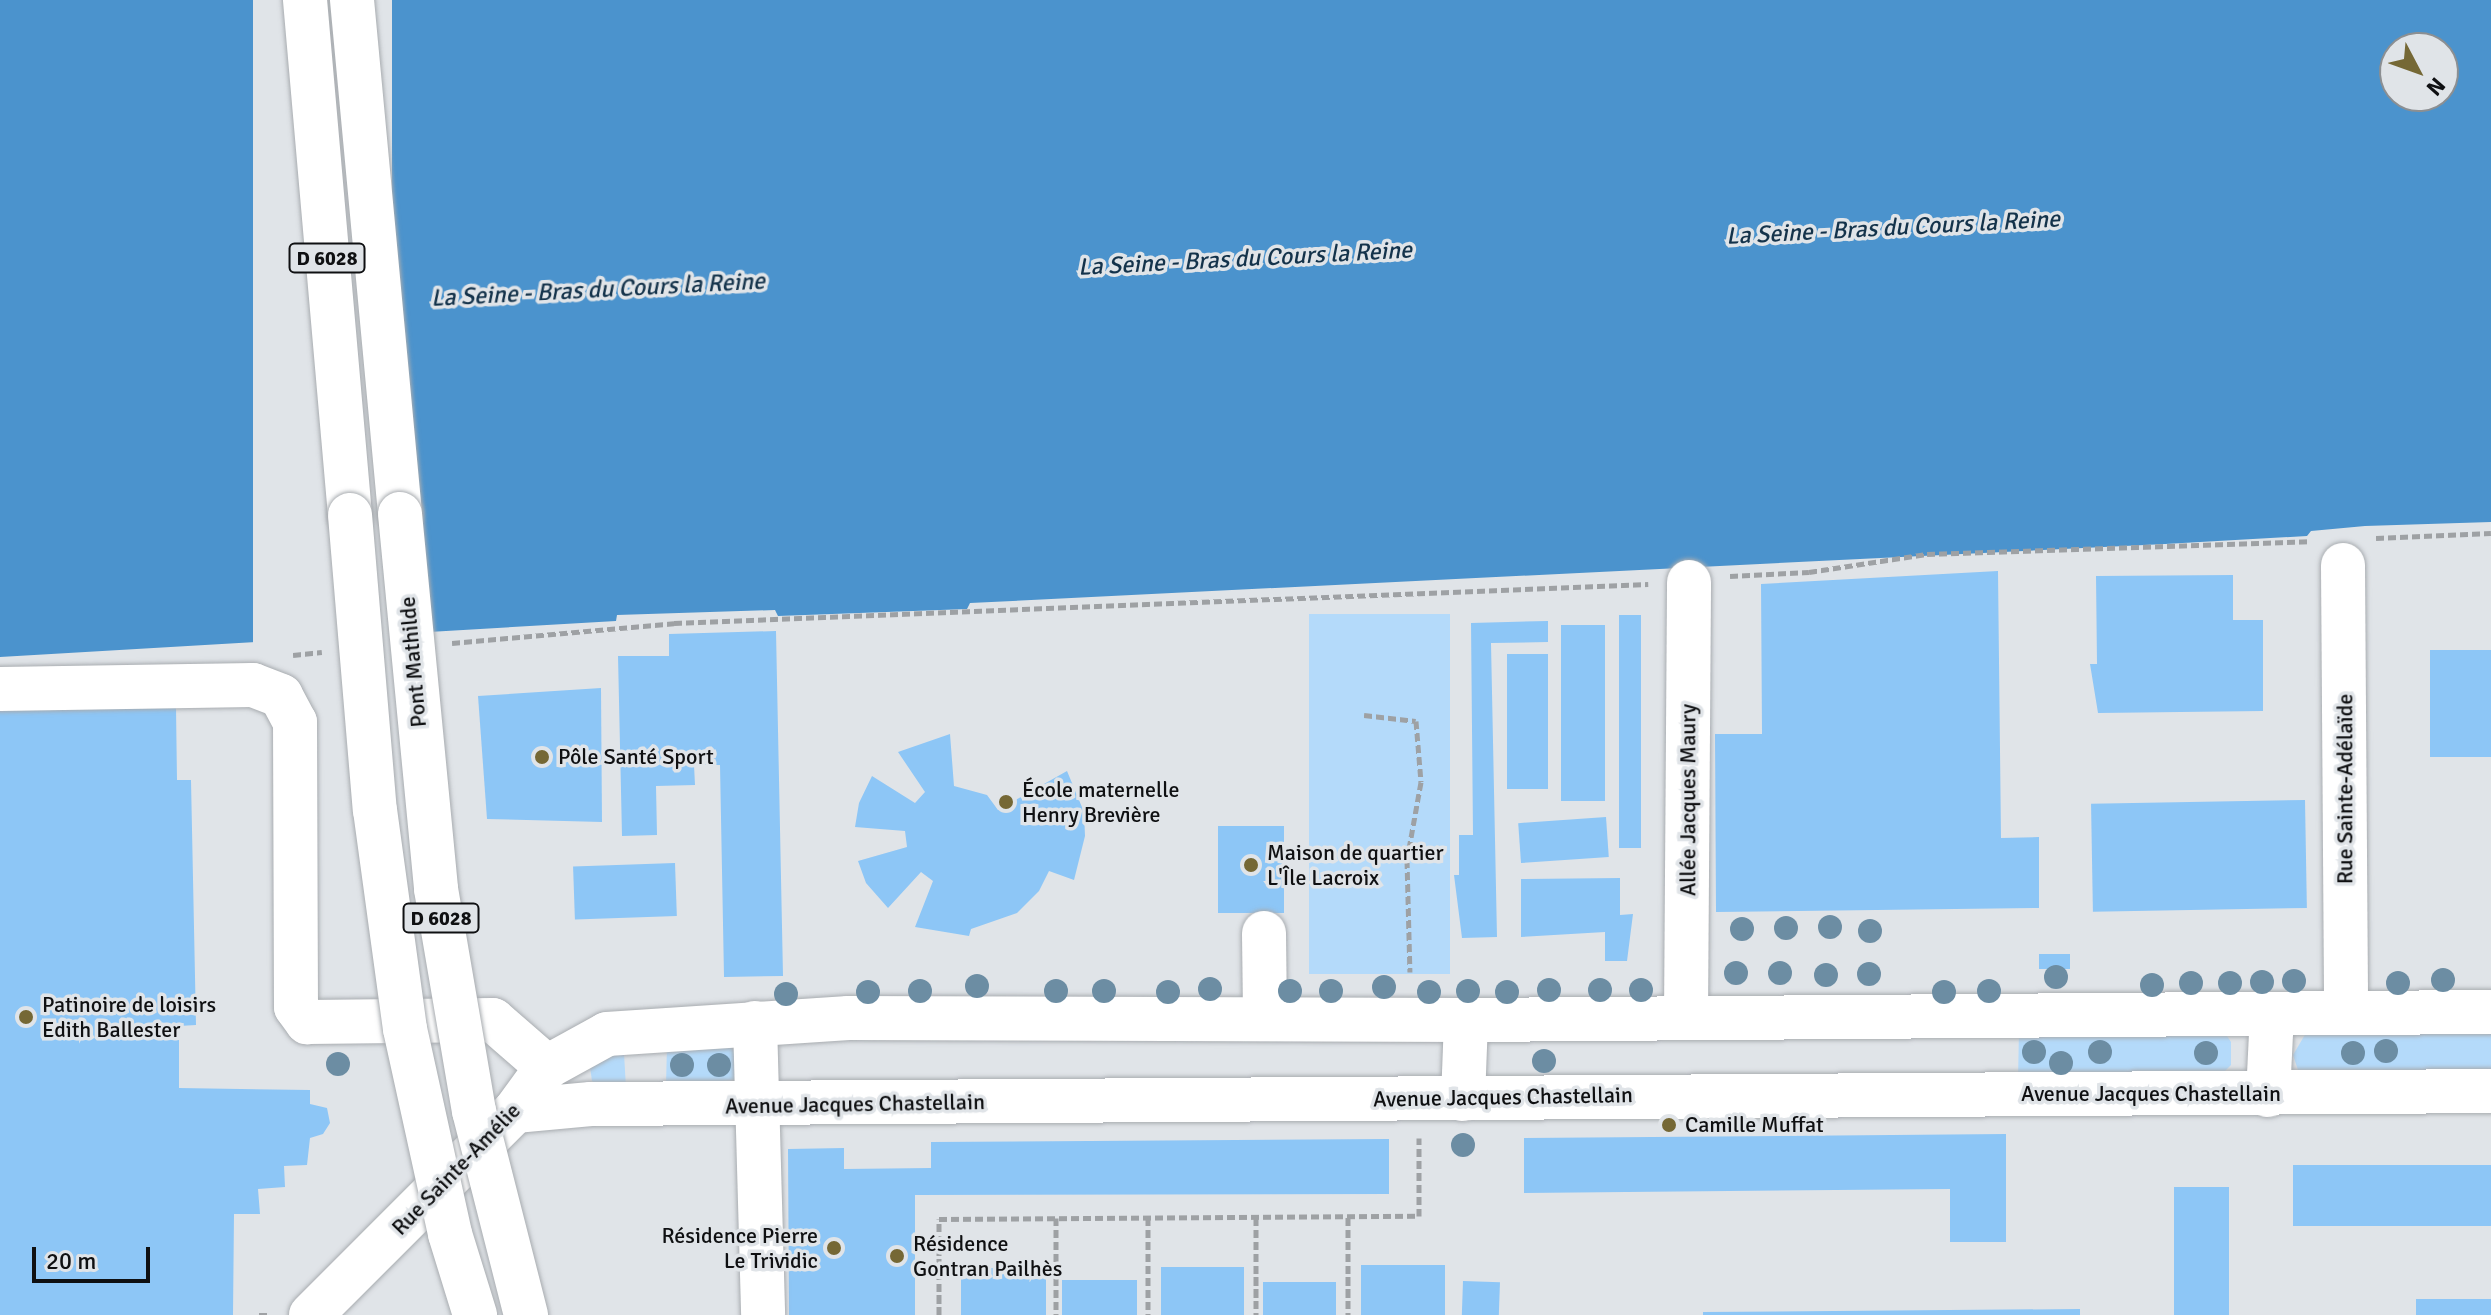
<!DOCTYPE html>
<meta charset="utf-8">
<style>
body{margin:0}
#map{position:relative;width:2491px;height:1315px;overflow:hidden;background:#e0e4e8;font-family:Signika,sans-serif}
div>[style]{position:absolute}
.green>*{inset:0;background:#b4dafa;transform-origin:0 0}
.water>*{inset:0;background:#4b93cd}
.pier>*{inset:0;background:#e0e4e8;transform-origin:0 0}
.building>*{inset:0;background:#8dc6f6;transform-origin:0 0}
.path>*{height:5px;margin-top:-2.5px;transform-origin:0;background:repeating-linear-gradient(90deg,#9ea1a4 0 8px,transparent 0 12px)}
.roads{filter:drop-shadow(0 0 2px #a8acb0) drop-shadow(0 0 2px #a8acb0)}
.minor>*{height:44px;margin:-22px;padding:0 22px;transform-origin:22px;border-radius:22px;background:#fff}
.major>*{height:44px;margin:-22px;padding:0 22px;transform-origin:22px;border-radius:22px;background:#fff}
.bridges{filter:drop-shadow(0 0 2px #a8acb0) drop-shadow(0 0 2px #a8acb0)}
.major-bridge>*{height:44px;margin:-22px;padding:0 22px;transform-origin:22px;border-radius:22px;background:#fff}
.trees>*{width:24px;height:24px;margin:-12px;border-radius:50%;background:#6c8da3}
.dots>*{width:22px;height:22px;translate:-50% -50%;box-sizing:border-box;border:4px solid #e0e4e8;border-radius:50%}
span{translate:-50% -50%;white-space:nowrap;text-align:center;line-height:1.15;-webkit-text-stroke:7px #e0e4e8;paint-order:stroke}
.shield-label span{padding:2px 6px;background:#e0e4e8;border:2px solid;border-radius:6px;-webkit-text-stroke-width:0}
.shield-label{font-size:20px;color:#0f1012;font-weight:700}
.street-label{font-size:22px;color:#0f1012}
.poi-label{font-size:22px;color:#0f1012}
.left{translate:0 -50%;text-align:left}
.right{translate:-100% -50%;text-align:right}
.water-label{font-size:24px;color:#14334b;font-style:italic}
.north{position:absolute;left:2379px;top:32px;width:80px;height:80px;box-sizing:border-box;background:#e0e4e8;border:2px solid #8c8f92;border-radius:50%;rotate:131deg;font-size:22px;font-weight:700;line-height:32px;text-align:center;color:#0f1012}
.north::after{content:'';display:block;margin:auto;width:28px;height:36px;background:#756835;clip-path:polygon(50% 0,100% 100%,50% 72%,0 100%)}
.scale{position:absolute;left:32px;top:1247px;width:118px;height:36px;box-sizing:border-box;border:4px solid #0f1012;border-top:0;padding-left:10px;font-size:24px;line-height:28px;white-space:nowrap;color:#0f1012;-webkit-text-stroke:6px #e0e4e8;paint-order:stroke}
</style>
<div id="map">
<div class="green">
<i style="left:1450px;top:614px;width:360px;height:141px;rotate:90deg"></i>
<i style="clip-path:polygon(2491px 1027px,2491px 1074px,2299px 1073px,2293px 1055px,2306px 1033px)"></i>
<i style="clip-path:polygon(2019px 1031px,2225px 1033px,2231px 1042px,2231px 1065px,2225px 1071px,2018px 1079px)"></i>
<i style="clip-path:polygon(667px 1045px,729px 1045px,736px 1052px,736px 1080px,666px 1085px)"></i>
<i style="clip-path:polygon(624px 1053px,626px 1088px,600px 1087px,592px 1081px,590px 1067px,597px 1058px)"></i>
</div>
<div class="water">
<i style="clip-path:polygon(evenodd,0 0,2491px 0,2491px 522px,2365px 526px,2311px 531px,2307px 536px,2165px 544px,970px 603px,967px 609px,778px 616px,775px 610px,617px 615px,616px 621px,0 657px,0 0,2395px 48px,2443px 48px,2443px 96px,2395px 96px,2395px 48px)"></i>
</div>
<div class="pier">
<i style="left:253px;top:0;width:139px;height:643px"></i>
</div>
<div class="building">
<i style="clip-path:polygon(1998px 571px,2001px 838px,2039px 837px,2039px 908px,1716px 912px,1715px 734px,1762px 734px,1761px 584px)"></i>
<i style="clip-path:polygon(2233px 575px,2233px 620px,2263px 620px,2263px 711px,2098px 713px,2090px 664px,2097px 664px,2096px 576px)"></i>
<i style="left:1619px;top:615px;width:22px;height:233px"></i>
<i style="clip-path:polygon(1548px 621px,1548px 642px,1491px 643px,1497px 937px,1462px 938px,1454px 875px,1459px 875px,1459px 835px,1473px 835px,1471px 623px)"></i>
<i style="left:1561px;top:625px;width:44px;height:176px"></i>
<i style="clip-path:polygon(776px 631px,783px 976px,724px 977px,720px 765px,694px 765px,695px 785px,656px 786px,657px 835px,622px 836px,618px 656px,669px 656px,669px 634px)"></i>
<i style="left:2491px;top:650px;width:107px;height:61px;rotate:90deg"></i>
<i style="left:1548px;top:654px;width:135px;height:41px;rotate:90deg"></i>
<i style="clip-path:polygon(601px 688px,602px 822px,487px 819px,478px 696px)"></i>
<i style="clip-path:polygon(176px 707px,177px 780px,191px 780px,196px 1025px,179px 1026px,179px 1088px,310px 1090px,310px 1104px,327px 1108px,330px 1123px,323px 1134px,310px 1138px,307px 1165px,284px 1166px,285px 1187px,258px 1189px,260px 1214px,234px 1214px,233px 1315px,0 1315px,0 710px)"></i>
<i style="clip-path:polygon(950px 734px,954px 786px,987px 795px,998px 810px,1067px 771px,1084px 812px,1085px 836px,1074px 880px,1049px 871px,1039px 891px,1017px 913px,971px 929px,969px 936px,915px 927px,933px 881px,921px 872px,888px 908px,866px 883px,858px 861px,907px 847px,905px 831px,855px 827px,859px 803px,872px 776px,915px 803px,925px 792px,898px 752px)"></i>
<i style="left:2305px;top:800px;width:108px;height:214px;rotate:89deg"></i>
<i style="left:1606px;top:817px;width:40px;height:88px;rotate:86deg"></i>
<i style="left:1218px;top:826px;width:66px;height:87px"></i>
<i style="left:675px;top:863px;width:53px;height:102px;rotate:88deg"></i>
<i style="clip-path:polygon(1620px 878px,1620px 915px,1633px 914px,1627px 961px,1605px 961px,1605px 932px,1521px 937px,1521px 879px)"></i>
<i style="left:2039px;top:954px;width:31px;height:15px"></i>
<i style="clip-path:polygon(2006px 1134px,2006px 1242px,1950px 1242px,1950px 1189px,1524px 1193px,1524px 1138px)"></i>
<i style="clip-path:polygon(1389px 1139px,1389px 1194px,915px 1195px,915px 1315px,789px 1315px,788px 1149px,844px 1148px,844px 1169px,931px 1168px,931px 1142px)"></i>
<i style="left:2491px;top:1165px;width:61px;height:198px;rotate:90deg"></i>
<i style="left:2229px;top:1187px;width:128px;height:55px;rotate:90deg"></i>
<i style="left:1445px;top:1265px;width:50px;height:84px;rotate:90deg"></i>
<i style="left:1161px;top:1267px;width:83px;height:48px"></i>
<i style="left:1046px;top:1268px;width:47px;height:85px;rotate:90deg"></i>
<i style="left:1137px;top:1280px;width:35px;height:75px;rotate:90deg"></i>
<i style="left:1463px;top:1281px;width:37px;height:34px;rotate:2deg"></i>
<i style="left:1263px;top:1282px;width:73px;height:33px"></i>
<i style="left:2416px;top:1299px;width:75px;height:16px"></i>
<i style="clip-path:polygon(2080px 1309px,2080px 1315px,1703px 1315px,1703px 1312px)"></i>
</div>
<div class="path">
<i style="left:2376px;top:538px;width:115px;rotate:-2.5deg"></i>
<i style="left:1730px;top:576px;width:79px;rotate:-2.9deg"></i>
<i style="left:1809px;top:572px;width:119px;rotate:-8.7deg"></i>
<i style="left:1927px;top:554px;width:383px;rotate:-1.9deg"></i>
<i style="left:452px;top:643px;width:223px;rotate:-5.1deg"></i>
<i style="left:674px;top:623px;width:975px;rotate:-2.29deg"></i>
<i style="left:293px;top:655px;width:29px;rotate:-6deg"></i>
<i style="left:1364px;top:715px;width:52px;rotate:6.6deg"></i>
<i style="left:1416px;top:721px;width:61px;rotate:85.3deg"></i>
<i style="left:1421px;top:782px;width:79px;rotate:100.2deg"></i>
<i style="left:1407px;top:860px;width:112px;rotate:88.5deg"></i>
<i style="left:1256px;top:1217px;width:98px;rotate:90deg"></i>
<i style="left:1348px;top:1217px;width:98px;rotate:90deg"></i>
<i style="left:1056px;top:1218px;width:97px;rotate:90deg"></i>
<i style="left:1148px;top:1218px;width:97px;rotate:90deg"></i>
<i style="left:259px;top:1315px;width:9px"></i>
<i style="left:939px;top:1315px;width:96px;rotate:-90deg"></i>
<i style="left:939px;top:1219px;width:480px;rotate:-0.4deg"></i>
<i style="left:1419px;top:1216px;width:78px;rotate:-90deg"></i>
</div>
<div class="roads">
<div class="minor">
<i style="left:2343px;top:565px;width:447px;rotate:89.6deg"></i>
<i style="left:0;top:689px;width:253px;rotate:-0.9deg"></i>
<i style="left:253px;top:685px;width:30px;rotate:21deg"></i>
<i style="left:281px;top:696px;width:30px;rotate:62deg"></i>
<i style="left:295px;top:722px;width:285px;rotate:89.8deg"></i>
<i style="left:296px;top:1007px;width:19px;rotate:54deg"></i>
<i style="left:307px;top:1022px;width:186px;rotate:-0.6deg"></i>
<i style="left:493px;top:1020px;width:72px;rotate:41deg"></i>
<i style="left:1264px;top:933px;width:86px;rotate:89.3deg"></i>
<i style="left:1686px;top:1017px;width:435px;rotate:-89.6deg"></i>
<i style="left:755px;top:1023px;width:292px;rotate:88.4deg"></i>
<i style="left:2268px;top:1095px;width:81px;rotate:-87.2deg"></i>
<i style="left:1463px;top:1099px;width:79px;rotate:-87.8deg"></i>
<i style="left:515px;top:1111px;width:76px;rotate:-5.3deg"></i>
<i style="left:591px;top:1104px;width:1900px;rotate:-0.39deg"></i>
<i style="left:311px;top:1315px;width:288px;rotate:-45deg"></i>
<i style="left:515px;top:1111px;width:54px;rotate:-54deg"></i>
<i style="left:547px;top:1067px;width:68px;rotate:-28.8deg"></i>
<i style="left:607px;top:1034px;width:242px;rotate:-3.8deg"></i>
<i style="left:848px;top:1018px;width:618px;rotate:0.19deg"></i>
<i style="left:1466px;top:1020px;width:1025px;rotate:-0.45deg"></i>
</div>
<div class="major">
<i style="left:305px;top:0;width:517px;rotate:85.01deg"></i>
<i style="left:352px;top:0;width:516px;rotate:84.66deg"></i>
</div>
</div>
<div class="bridges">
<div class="major-bridge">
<i style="left:400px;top:514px;width:377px;rotate:84.5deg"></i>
<i style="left:436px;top:889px;width:225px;rotate:80.3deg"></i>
<i style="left:474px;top:1111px;width:211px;rotate:75.7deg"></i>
<i style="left:350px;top:515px;width:296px;rotate:85.2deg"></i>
<i style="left:375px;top:810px;width:221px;rotate:82.2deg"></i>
<i style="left:405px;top:1029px;width:210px;rotate:77.6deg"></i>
<i style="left:450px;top:1234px;width:85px;rotate:72.8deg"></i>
</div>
</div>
<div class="trees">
<i style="left:1830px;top:927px"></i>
<i style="left:1786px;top:928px"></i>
<i style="left:1742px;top:929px"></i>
<i style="left:1870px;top:931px"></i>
<i style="left:1736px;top:973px"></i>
<i style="left:1780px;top:973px"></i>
<i style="left:1869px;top:974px"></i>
<i style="left:1826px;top:975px"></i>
<i style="left:2056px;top:977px"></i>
<i style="left:2443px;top:980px"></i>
<i style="left:2294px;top:981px"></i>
<i style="left:2262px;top:982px"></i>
<i style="left:2191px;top:983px"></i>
<i style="left:2230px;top:983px"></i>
<i style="left:2398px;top:983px"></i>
<i style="left:2152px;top:985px"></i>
<i style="left:977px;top:986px"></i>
<i style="left:1384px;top:987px"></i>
<i style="left:1210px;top:989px"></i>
<i style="left:1549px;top:990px"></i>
<i style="left:1600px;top:990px"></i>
<i style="left:1641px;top:990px"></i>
<i style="left:920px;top:991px"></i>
<i style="left:1056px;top:991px"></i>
<i style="left:1104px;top:991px"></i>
<i style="left:1290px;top:991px"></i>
<i style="left:1331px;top:991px"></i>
<i style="left:1468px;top:991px"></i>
<i style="left:1989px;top:991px"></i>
<i style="left:868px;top:992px"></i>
<i style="left:1168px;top:992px"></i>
<i style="left:1429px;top:992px"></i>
<i style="left:1507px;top:992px"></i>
<i style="left:1944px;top:992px"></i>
<i style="left:786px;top:994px"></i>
<i style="left:2386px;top:1051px"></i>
<i style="left:2034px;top:1052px"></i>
<i style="left:2100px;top:1052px"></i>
<i style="left:2206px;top:1053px"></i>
<i style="left:2353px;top:1053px"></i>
<i style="left:1544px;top:1061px"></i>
<i style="left:2061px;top:1063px"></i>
<i style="left:338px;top:1064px"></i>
<i style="left:682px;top:1065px"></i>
<i style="left:719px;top:1065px"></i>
<i style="left:1463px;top:1145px"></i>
</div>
<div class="dots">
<i style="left:542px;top:757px;background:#756835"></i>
<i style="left:1006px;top:802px;background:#756835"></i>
<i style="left:1251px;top:865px;background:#756835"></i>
<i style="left:26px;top:1017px;background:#756835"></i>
<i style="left:1669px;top:1125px;background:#756835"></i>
<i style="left:834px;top:1248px;background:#756835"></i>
<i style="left:897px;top:1256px;background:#756835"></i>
</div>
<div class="shield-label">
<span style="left:327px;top:258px">D 6028</span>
<span style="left:441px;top:918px">D 6028</span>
</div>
<div class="street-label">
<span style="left:413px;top:662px;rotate:-95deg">Pont Mathilde</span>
<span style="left:2345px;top:789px;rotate:-90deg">Rue Sainte-Adélaïde</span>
<span style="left:1688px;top:800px;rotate:-90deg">Allée Jacques Maury</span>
<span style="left:2151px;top:1094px">Avenue Jacques Chastellain</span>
<span style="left:1503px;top:1097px;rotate:-1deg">Avenue Jacques Chastellain</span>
<span style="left:855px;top:1104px;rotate:-1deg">Avenue Jacques Chastellain</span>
<span style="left:456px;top:1169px;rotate:-46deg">Rue Sainte-Amélie</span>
</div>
<div class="poi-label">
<span class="left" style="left:558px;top:757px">Pôle Santé Sport</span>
<span class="left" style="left:1022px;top:802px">École maternelle<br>Henry Brevière</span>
<span class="left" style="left:1267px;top:865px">Maison de quartier<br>L'Île Lacroix</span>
<span class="left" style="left:42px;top:1017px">Patinoire de loisirs<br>Edith Ballester</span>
<span class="left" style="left:1685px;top:1125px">Camille Muffat</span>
<span class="right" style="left:818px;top:1248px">Résidence Pierre<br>Le Trividic</span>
<span class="left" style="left:913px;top:1256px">Résidence<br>Gontran Pailhès</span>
</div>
<div class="water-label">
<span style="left:1893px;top:228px;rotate:-3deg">La Seine - Bras du Cours la Reine</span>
<span style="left:1245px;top:259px;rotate:-3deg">La Seine - Bras du Cours la Reine</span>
<span style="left:598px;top:290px;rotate:-3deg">La Seine - Bras du Cours la Reine</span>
</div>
<div class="north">N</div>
<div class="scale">20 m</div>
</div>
